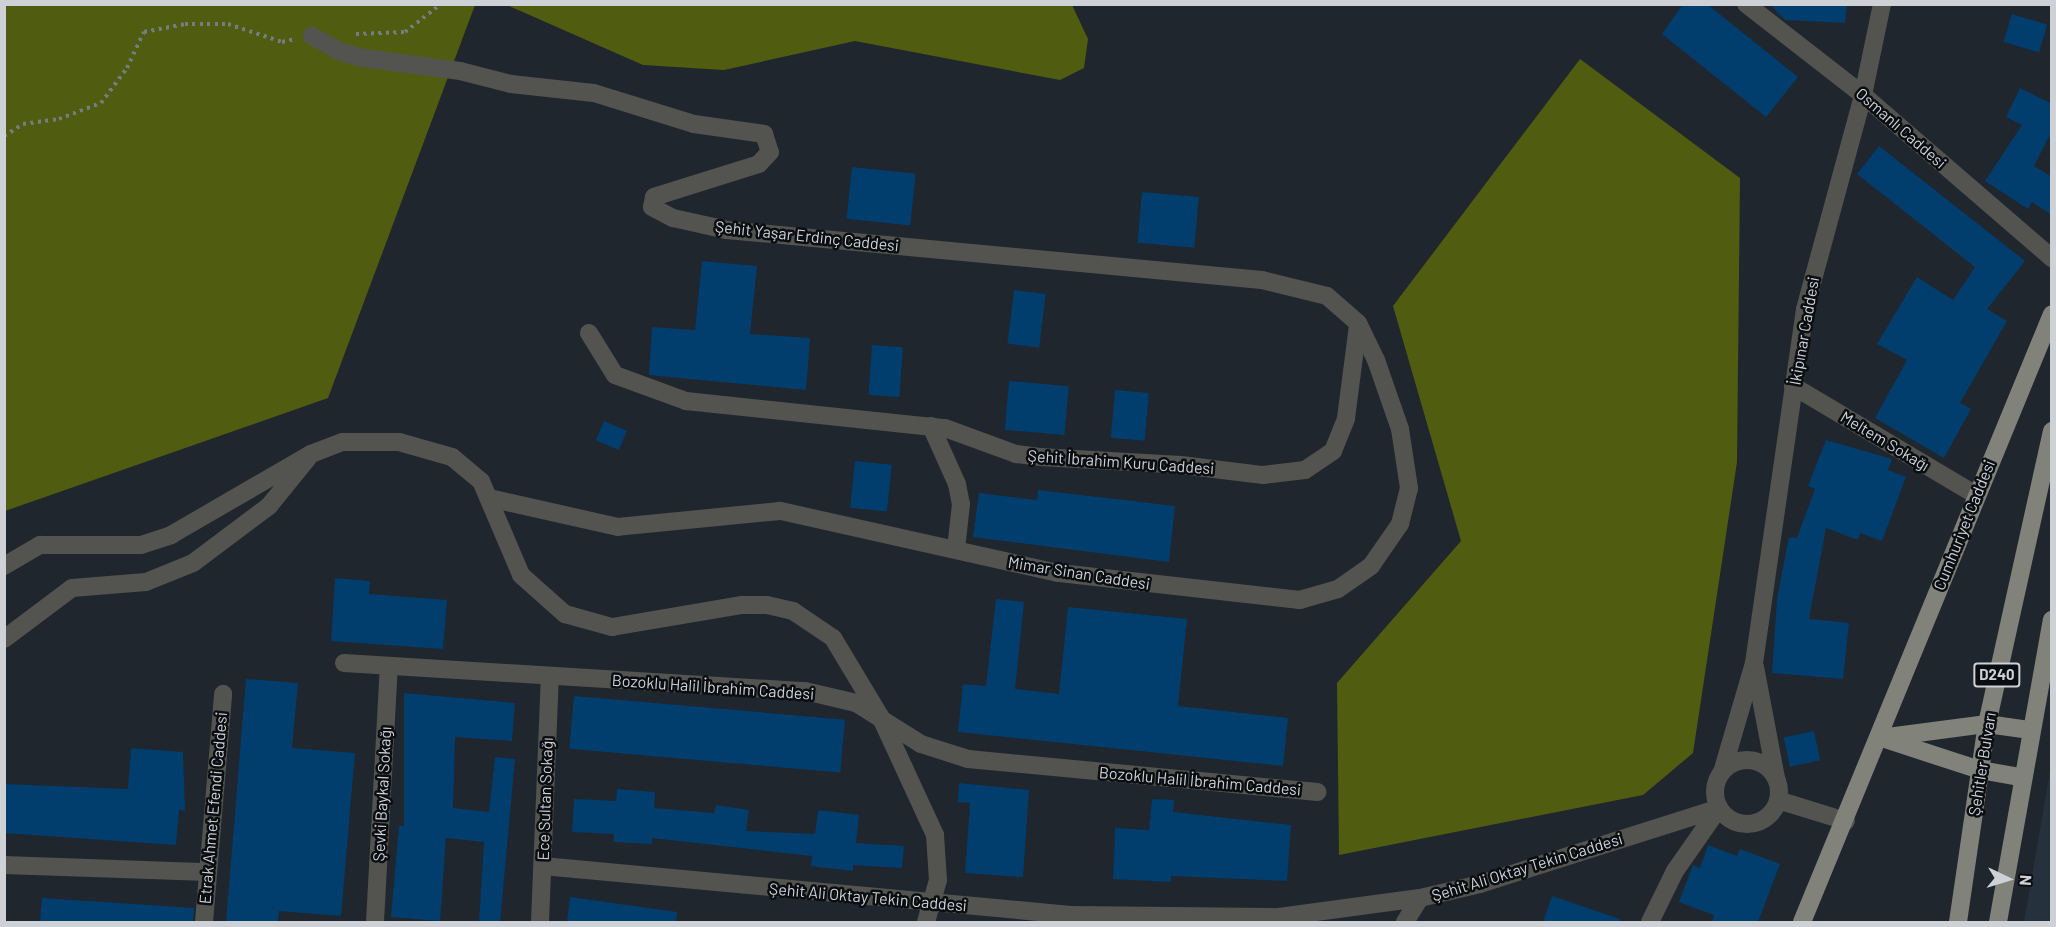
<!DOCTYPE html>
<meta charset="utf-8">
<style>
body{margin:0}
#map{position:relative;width:2056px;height:927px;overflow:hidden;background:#1f262d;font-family:Barlow,sans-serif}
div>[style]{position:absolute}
.built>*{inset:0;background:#25313c}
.forest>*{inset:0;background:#505d10}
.building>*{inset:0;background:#013e6d;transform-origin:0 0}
.path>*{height:4px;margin-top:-2px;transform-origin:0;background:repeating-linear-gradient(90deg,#777c82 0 3px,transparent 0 7.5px)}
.minor>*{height:18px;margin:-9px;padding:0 9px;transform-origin:9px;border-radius:9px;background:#535450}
.minor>.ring{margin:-9px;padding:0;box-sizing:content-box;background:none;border:18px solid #535450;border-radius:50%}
.major>*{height:18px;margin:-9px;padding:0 9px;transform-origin:9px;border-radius:9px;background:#81837a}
span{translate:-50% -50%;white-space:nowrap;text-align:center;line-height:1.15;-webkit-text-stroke:5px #0b0e11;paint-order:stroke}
.shield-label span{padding:2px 4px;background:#0b0e11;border:2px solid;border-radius:4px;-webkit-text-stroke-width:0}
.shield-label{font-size:15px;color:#ced2d7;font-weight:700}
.street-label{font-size:16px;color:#ced2d7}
.frame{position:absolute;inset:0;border:6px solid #ced2d7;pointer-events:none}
.north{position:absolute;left:1978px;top:849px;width:60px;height:60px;-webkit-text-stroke:4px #0b0e11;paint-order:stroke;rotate:94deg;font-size:16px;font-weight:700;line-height:24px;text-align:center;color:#ced2d7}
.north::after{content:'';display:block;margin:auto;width:21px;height:27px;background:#ced2d7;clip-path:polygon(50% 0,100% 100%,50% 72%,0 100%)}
</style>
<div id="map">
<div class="built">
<i style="clip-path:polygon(2051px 765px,2051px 922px,2024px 922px)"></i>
</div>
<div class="forest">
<i style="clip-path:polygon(4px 5px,475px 5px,328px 398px,5px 511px)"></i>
<i style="clip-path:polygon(507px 5px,1072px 5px,1088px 39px,1084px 68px,1060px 80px,855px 41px,724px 70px,643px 65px)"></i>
<i style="clip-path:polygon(1580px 59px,1740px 178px,1737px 462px,1693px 753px,1643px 795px,1339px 855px,1337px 683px,1461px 541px,1393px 306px)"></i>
</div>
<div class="building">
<i style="clip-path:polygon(1683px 4px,1707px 4px,1798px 77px,1766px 117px,1662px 34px)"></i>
<i style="clip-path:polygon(1770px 4px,1847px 4px,1845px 23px,1785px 20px)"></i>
<i style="left:2012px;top:14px;width:37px;height:29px;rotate:17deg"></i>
<i style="clip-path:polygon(2020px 88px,2052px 104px,2052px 131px,2034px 166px,2052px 177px,2052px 215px,2032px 202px,2028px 209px,1985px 181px,2022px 125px,2006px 117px)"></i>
<i style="clip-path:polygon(1879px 146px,2025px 261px,1987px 309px,2007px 321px,1960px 403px,1971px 409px,1944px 458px,1875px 418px,1907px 360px,1877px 344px,1917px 277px,1953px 300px,1975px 267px,1857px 174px)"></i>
<i style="left:852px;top:167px;width:64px;height:52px;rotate:6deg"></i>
<i style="left:1142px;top:192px;width:57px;height:51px;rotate:5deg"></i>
<i style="clip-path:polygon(702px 261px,757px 266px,750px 334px,810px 338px,806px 390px,649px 375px,652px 327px,695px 330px)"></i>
<i style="left:1014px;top:290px;width:32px;height:54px;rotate:7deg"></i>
<i style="left:872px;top:345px;width:31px;height:50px;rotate:4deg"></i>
<i style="left:1009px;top:381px;width:60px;height:49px;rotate:5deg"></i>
<i style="left:1115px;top:390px;width:34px;height:48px;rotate:5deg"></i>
<i style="left:604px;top:421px;width:25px;height:21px;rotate:23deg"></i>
<i style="clip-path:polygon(1826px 440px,1892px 459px,1888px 470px,1906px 477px,1882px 541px,1860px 533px,1858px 540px,1826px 528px,1809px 619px,1849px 623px,1843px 679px,1772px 673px,1777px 599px,1789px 537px,1797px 538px,1815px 489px,1808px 486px)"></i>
<i style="left:855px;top:461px;width:37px;height:47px;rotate:6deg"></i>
<i style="clip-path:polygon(1038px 490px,1175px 506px,1169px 562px,973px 537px,979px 493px,1037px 500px)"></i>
<i style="clip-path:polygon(335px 578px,370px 581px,369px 594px,447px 600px,443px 649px,331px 641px)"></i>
<i style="clip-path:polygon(996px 599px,1024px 602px,1015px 689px,1059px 694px,1068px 607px,1187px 619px,1178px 706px,1288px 718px,1283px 766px,958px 732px,963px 684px,986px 686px)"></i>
<i style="clip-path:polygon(246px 679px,298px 683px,292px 748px,355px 753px,341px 916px,279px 911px,278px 922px,226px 922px)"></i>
<i style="clip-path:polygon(404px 693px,515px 703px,512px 741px,455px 737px,453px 808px,489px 812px,495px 757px,515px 759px,500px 922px,479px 922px,484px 842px,446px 838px,440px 921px,391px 917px,399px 826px,404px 826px)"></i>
<i style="left:574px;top:696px;width:272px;height:53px;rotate:5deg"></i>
<i style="left:1814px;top:731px;width:30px;height:31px;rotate:78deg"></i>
<i style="clip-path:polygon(131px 748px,183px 752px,185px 811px,179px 810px,176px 845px,4px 833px,4px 784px,128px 789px)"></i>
<i style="clip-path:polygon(959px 783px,1029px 790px,1023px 877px,965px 873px,970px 803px,958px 802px)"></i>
<i style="clip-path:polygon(617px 789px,655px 792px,654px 808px,714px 813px,716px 805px,749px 810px,746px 831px,815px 834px,818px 810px,859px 815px,856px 843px,904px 846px,902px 868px,853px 865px,853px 871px,811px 866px,812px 856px,652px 838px,652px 844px,614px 842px,614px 834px,572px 832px,574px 799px,616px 801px)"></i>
<i style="clip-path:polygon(1152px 799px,1174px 800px,1173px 812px,1291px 825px,1287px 881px,1171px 876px,1171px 882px,1113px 879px,1115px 828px,1149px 830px)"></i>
<i style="clip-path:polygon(1708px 845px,1737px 856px,1740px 849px,1780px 864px,1758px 922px,1712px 922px,1714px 915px,1679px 902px,1693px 865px,1700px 868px)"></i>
<i style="clip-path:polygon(1552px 896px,1620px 919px,1620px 922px,1543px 922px)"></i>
<i style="clip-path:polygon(570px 897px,677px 912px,676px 922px,567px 922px)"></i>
<i style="clip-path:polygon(42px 898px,194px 908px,193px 922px,40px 922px)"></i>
</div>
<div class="path">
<i style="left:356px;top:34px;width:49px;rotate:-2.3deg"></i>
<i style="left:405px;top:32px;width:46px;rotate:-37.9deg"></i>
<i style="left:4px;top:136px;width:22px;rotate:-32deg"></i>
<i style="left:23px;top:124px;width:36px;rotate:-8deg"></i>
<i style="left:59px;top:119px;width:45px;rotate:-20.9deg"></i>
<i style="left:101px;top:103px;width:44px;rotate:-53.4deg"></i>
<i style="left:127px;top:68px;width:40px;rotate:-65deg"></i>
<i style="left:144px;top:32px;width:42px;rotate:-11deg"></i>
<i style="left:185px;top:24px;width:43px"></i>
<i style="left:228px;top:24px;width:57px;rotate:18.4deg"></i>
<i style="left:282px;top:42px;width:13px;rotate:-13deg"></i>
</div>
<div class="minor">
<i style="left:1746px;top:4px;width:148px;rotate:37.9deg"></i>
<i style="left:1863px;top:95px;width:250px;rotate:40.8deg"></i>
<i style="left:312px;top:36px;width:33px;rotate:29deg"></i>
<i style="left:341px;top:52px;width:23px;rotate:15deg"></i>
<i style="left:363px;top:58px;width:98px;rotate:7.6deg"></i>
<i style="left:460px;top:71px;width:53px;rotate:14.3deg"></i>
<i style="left:511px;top:84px;width:83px;rotate:6.2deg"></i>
<i style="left:594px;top:93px;width:105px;rotate:17.2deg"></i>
<i style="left:694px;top:124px;width:71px;rotate:8.1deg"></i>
<i style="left:764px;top:134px;width:19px;rotate:72deg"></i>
<i style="left:770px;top:152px;width:16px;rotate:133deg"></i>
<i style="left:759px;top:164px;width:110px;rotate:162.6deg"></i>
<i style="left:654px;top:197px;width:10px;rotate:101deg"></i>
<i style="left:652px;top:207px;width:24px;rotate:28deg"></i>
<i style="left:673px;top:218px;width:55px;rotate:12.5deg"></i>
<i style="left:727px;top:230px;width:537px;rotate:5.34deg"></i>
<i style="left:1262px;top:280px;width:67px;rotate:13.8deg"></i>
<i style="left:1327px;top:296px;width:41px;rotate:41.1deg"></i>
<i style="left:1358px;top:323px;width:41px;rotate:64.1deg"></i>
<i style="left:1376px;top:360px;width:73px;rotate:70.8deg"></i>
<i style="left:1400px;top:429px;width:60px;rotate:81.3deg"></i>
<i style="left:1409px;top:488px;width:37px;rotate:104deg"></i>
<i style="left:1400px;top:524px;width:51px;rotate:124.6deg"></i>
<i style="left:1371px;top:566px;width:40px;rotate:145.1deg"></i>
<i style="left:1338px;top:589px;width:40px;rotate:164deg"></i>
<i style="left:1300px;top:600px;width:244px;rotate:-173.6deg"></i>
<i style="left:1058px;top:573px;width:285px;rotate:-167.4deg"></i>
<i style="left:780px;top:511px;width:163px;rotate:174.4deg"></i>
<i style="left:618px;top:527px;width:132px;rotate:-167.3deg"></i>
<i style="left:589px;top:333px;width:49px;rotate:58.2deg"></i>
<i style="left:615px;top:375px;width:76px;rotate:20.1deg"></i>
<i style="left:686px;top:401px;width:260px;rotate:6deg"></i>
<i style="left:945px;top:428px;width:76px;rotate:20.1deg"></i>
<i style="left:1016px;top:454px;width:24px;rotate:7deg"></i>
<i style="left:1040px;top:457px;width:141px;rotate:3.2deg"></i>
<i style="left:1181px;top:465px;width:83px;rotate:7deg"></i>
<i style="left:1263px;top:475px;width:42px;rotate:-6.8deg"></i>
<i style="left:1305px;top:470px;width:34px;rotate:-34deg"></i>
<i style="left:1333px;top:451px;width:35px;rotate:-68deg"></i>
<i style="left:1346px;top:418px;width:94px;rotate:-82.6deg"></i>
<i style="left:1793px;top:386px;width:213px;rotate:30.8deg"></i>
<i style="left:931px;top:426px;width:64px;rotate:65.9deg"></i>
<i style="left:957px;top:484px;width:20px;rotate:79deg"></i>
<i style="left:961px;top:504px;width:45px;rotate:96.3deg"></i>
<i style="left:4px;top:566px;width:42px;rotate:-30.3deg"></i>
<i style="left:40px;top:545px;width:101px"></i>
<i style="left:141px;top:545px;width:32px;rotate:-18deg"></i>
<i style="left:171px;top:535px;width:162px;rotate:-30.1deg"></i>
<i style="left:311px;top:454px;width:33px;rotate:-21deg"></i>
<i style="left:342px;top:442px;width:57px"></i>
<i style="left:399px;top:442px;width:55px;rotate:15.8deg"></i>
<i style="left:452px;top:457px;width:38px;rotate:40deg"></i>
<i style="left:481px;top:481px;width:102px;rotate:66.9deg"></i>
<i style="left:521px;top:575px;width:59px;rotate:41.6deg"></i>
<i style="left:565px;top:614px;width:49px;rotate:15.5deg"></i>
<i style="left:612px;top:627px;width:132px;rotate:-9.6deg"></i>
<i style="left:742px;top:605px;width:25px"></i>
<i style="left:767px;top:605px;width:27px;rotate:13deg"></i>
<i style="left:793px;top:611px;width:48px;rotate:34deg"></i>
<i style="left:833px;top:638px;width:93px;rotate:59deg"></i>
<i style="left:881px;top:718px;width:129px;rotate:65.2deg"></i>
<i style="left:935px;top:835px;width:45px;rotate:86.2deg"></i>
<i style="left:938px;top:880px;width:44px;rotate:105.9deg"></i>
<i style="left:4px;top:639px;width:85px;rotate:-36.9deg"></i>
<i style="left:72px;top:588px;width:74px;rotate:-4.6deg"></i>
<i style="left:146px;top:582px;width:51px;rotate:-22deg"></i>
<i style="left:193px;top:563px;width:95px;rotate:-36.9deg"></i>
<i style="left:269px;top:506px;width:62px;rotate:-50.9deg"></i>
<i style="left:344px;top:663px;width:462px;rotate:3.5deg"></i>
<i style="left:805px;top:691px;width:52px;rotate:13.2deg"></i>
<i style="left:856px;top:703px;width:77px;rotate:32.2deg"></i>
<i style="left:921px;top:744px;width:49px;rotate:17.7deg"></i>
<i style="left:968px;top:759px;width:351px;rotate:5.4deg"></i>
<i style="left:1755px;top:667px;width:113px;rotate:79.3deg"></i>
<i class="ring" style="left:1715px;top:760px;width:46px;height:46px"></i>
<i style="left:1723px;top:769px;width:110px;rotate:-73.7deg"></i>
<i style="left:1754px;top:663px;width:358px;rotate:-81.8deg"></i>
<i style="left:1805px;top:309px;width:222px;rotate:-74.8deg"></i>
<i style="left:1863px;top:95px;width:93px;rotate:-78.2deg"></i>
<i style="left:1778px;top:800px;width:71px;rotate:17.2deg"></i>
<i style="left:4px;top:865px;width:204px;rotate:2deg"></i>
<i style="left:543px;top:866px;width:530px;rotate:5.3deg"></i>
<i style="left:1071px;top:915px;width:208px;rotate:0.6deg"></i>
<i style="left:1279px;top:917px;width:142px;rotate:-7.7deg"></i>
<i style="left:1420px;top:898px;width:62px;rotate:-13.1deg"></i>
<i style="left:1480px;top:884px;width:251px;rotate:-17.6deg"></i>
<i style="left:204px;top:922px;width:229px;rotate:-85.2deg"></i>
<i style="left:375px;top:922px;width:256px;rotate:-86.9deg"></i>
<i style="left:540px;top:922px;width:246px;rotate:-87.7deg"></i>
<i style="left:1405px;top:922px;width:28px;rotate:-58deg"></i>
<i style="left:1650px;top:922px;width:57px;rotate:-63.9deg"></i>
<i style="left:1675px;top:871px;width:77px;rotate:-55.1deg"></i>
</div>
<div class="major">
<i style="left:1880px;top:738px;width:108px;rotate:-7.5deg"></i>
<i style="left:1987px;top:724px;width:42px;rotate:8.1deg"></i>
<i style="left:1885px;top:739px;width:100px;rotate:18.1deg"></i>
<i style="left:1980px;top:770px;width:41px;rotate:9.9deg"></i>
<i style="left:1802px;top:922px;width:657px;rotate:-67.65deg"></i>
<i style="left:1958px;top:922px;width:200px;rotate:-81.7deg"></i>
<i style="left:1987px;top:724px;width:300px;rotate:-77.5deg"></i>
<i style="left:1998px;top:922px;width:307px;rotate:-79.9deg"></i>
</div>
<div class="shield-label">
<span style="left:1997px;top:675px">D240</span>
</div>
<div class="street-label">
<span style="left:1901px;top:128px;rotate:41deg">Osmanlı Caddesi</span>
<span style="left:807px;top:236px;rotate:6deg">Şehit Yaşar Erdinç Caddesi</span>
<span style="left:1804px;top:331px;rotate:-80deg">İkipınar Caddesi</span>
<span style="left:1885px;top:441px;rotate:31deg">Meltem Sokağı</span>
<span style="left:1121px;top:462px;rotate:4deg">Şehit İbrahim Kuru Caddesi</span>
<span style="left:1964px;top:525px;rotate:-68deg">Cumhuriyet Caddesi</span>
<span style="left:1079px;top:573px;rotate:9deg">Mimar Sinan Caddesi</span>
<span style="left:713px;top:687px;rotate:4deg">Bozoklu Halil İbrahim Caddesi</span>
<span style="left:1982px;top:764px;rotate:-81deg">Şehitler Bulvarı</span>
<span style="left:1200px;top:781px;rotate:5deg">Bozoklu Halil İbrahim Caddesi</span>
<span style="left:382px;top:794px;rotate:-87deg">Şevki Baykal Sokağı</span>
<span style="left:545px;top:799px;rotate:-88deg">Ece Sultan Sokağı</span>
<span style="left:213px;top:808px;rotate:-85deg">Etrak Ahmet Efendi Caddesi</span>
<span style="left:1527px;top:867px;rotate:-17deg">Şehit Ali Oktay Tekin Caddesi</span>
<span style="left:868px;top:897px;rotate:5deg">Şehit Ali Oktay Tekin Caddesi</span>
</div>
<div class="frame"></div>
<div class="north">N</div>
</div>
